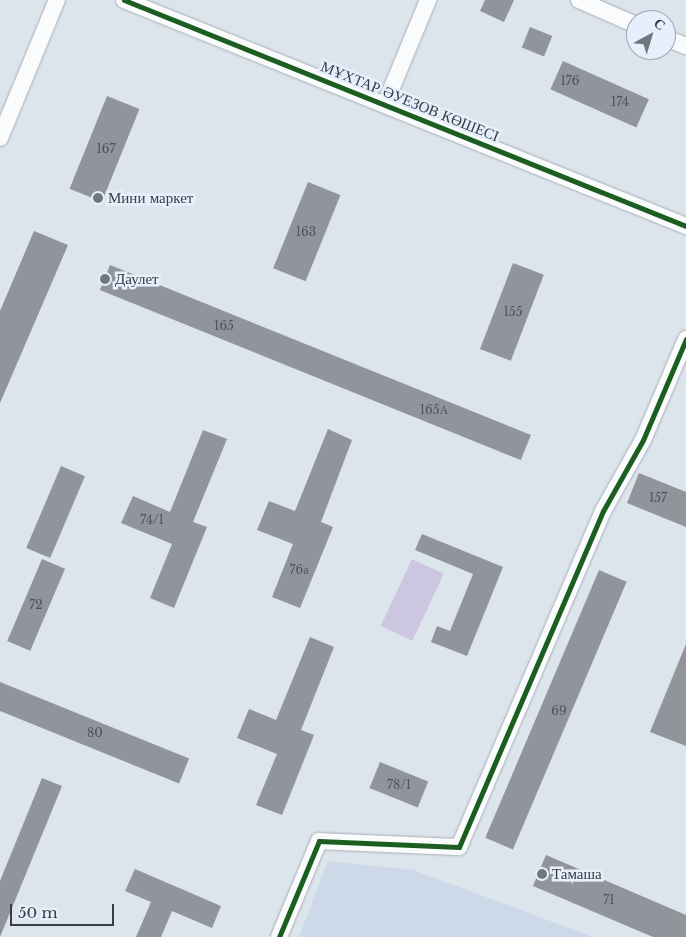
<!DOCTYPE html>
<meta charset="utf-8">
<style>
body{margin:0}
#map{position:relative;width:686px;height:937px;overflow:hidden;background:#dce4ec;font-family:"Libre Baskerville",serif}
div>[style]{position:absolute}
.built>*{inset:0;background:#cdd9e8}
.green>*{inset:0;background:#ccc6e0;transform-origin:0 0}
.building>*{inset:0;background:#91949b;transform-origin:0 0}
.roads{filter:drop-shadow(0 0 1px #a9afb6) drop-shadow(0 0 1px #a9afb6)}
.minor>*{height:16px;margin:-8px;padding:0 8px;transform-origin:8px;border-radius:8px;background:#fafbfc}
.cycleway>*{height:5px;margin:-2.5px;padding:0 2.5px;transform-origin:2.5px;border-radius:2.5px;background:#1b5e20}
.dots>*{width:14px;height:14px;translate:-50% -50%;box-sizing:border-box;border:2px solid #e6f0fc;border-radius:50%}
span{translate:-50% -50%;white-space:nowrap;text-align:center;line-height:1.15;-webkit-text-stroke:5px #e6f0fc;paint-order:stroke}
.number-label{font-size:12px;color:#4e5359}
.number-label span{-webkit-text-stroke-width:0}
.street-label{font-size:15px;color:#383d43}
.poi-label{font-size:15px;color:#383d43}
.left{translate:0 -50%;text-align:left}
.north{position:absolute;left:626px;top:10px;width:50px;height:50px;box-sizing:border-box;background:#e6f0fc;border:1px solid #a0a8b2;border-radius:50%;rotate:39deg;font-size:14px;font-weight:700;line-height:20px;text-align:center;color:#383d43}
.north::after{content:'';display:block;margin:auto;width:18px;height:22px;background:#71777e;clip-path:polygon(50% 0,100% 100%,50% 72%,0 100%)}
.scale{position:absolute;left:10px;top:904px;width:104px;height:22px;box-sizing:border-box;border:2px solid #383d43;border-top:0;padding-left:6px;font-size:15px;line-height:18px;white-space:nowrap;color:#383d43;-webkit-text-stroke:4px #e6f0fc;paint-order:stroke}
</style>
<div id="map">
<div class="built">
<i style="clip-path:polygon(328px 861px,413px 870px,593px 937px,299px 937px)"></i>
</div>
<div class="green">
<i style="left:412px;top:559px;width:35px;height:74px;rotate:25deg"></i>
</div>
<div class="building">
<i style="clip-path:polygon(485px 0,514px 0,504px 22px,480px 11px)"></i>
<i style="left:530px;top:27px;width:24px;height:22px;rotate:22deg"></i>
<i style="left:563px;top:61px;width:94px;height:31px;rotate:24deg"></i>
<i style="left:107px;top:96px;width:35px;height:100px;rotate:22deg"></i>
<i style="left:308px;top:182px;width:35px;height:93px;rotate:22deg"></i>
<i style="clip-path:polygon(34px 231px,68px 245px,0 403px,0 311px)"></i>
<i style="left:513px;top:263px;width:33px;height:92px;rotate:21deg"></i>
<i style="left:110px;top:265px;width:454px;height:27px;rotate:22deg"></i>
<i style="clip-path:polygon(328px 429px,352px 440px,321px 522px,333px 527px,300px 608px,272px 597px,293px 544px,257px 530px,269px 501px,295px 511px)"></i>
<i style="clip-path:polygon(203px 430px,227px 439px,193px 522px,207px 527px,174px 608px,150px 598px,172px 544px,121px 523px,133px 496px,170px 512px)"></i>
<i style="left:61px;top:466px;width:26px;height:89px;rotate:23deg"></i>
<i style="clip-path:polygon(639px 473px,686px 492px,686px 527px,627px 503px)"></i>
<i style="clip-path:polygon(422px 534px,503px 567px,467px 656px,431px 642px,437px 626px,450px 631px,473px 574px,415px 550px)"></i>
<i style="left:42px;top:559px;width:25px;height:89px;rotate:23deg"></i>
<i style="left:599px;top:570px;width:30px;height:291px;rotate:23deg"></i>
<i style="clip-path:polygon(310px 637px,334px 647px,301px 730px,314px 735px,282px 815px,256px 805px,277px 754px,237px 738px,249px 709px,276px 720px)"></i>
<i style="clip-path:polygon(686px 644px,686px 746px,650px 732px)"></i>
<i style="left:0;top:682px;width:204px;height:27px;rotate:22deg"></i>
<i style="left:380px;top:762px;width:52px;height:28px;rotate:22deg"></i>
<i style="clip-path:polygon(42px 778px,62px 786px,0 937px,0 881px)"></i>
<i style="clip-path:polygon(546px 855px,686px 915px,686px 937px,653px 937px,533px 886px)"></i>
<i style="clip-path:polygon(135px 869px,221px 906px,212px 928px,172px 911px,161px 937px,136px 937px,151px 902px,125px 891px)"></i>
</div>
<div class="roads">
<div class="minor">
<i style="left:124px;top:0;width:606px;rotate:21.91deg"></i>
<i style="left:579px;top:0;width:62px;rotate:23.7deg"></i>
<i style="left:666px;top:38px;width:22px;rotate:22deg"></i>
<i style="left:385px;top:104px;width:113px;rotate:-67.5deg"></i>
<i style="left:0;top:138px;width:149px;rotate:-67.6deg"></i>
<i style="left:279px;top:937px;width:104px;rotate:-67.4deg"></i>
<i style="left:319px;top:841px;width:140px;rotate:2.5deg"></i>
<i style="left:459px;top:847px;width:366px;rotate:-66.8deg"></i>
<i style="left:603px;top:511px;width:81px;rotate:-60.6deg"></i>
<i style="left:643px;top:440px;width:110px;rotate:-66.9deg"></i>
</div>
</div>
<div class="cycleway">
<i style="left:124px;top:0;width:606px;rotate:21.91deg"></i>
<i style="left:279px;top:937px;width:104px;rotate:-67.4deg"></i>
<i style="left:319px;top:841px;width:140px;rotate:2.5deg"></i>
<i style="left:459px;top:847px;width:366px;rotate:-66.8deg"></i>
<i style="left:603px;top:511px;width:81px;rotate:-60.6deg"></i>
<i style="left:643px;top:440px;width:110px;rotate:-66.9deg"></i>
</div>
<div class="dots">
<i style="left:98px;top:198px;background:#71777e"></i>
<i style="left:105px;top:279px;background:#71777e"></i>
<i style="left:542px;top:874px;background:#71777e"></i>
</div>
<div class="number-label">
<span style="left:570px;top:81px">176</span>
<span style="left:620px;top:102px">174</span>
<span style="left:106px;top:149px">167</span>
<span style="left:306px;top:232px">163</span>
<span style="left:513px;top:312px">155</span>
<span style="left:224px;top:326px">165</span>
<span style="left:434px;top:410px">165А</span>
<span style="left:658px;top:498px">157</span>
<span style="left:152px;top:520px">74/1</span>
<span style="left:299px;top:570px">76а</span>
<span style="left:36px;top:605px">72</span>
<span style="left:559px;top:711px">69</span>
<span style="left:95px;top:733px">80</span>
<span style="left:399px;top:785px">78/1</span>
<span style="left:609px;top:900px">71</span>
</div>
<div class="street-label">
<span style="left:410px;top:101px;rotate:22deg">МҰХТАР ӘУЕЗОВ КӨШЕСІ</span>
</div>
<div class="poi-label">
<span class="left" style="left:108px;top:198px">Мини маркет</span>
<span class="left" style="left:115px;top:279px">Даулет</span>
<span class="left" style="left:552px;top:874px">Тамаша</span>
</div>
<div class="north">С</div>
<div class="scale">50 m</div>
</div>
